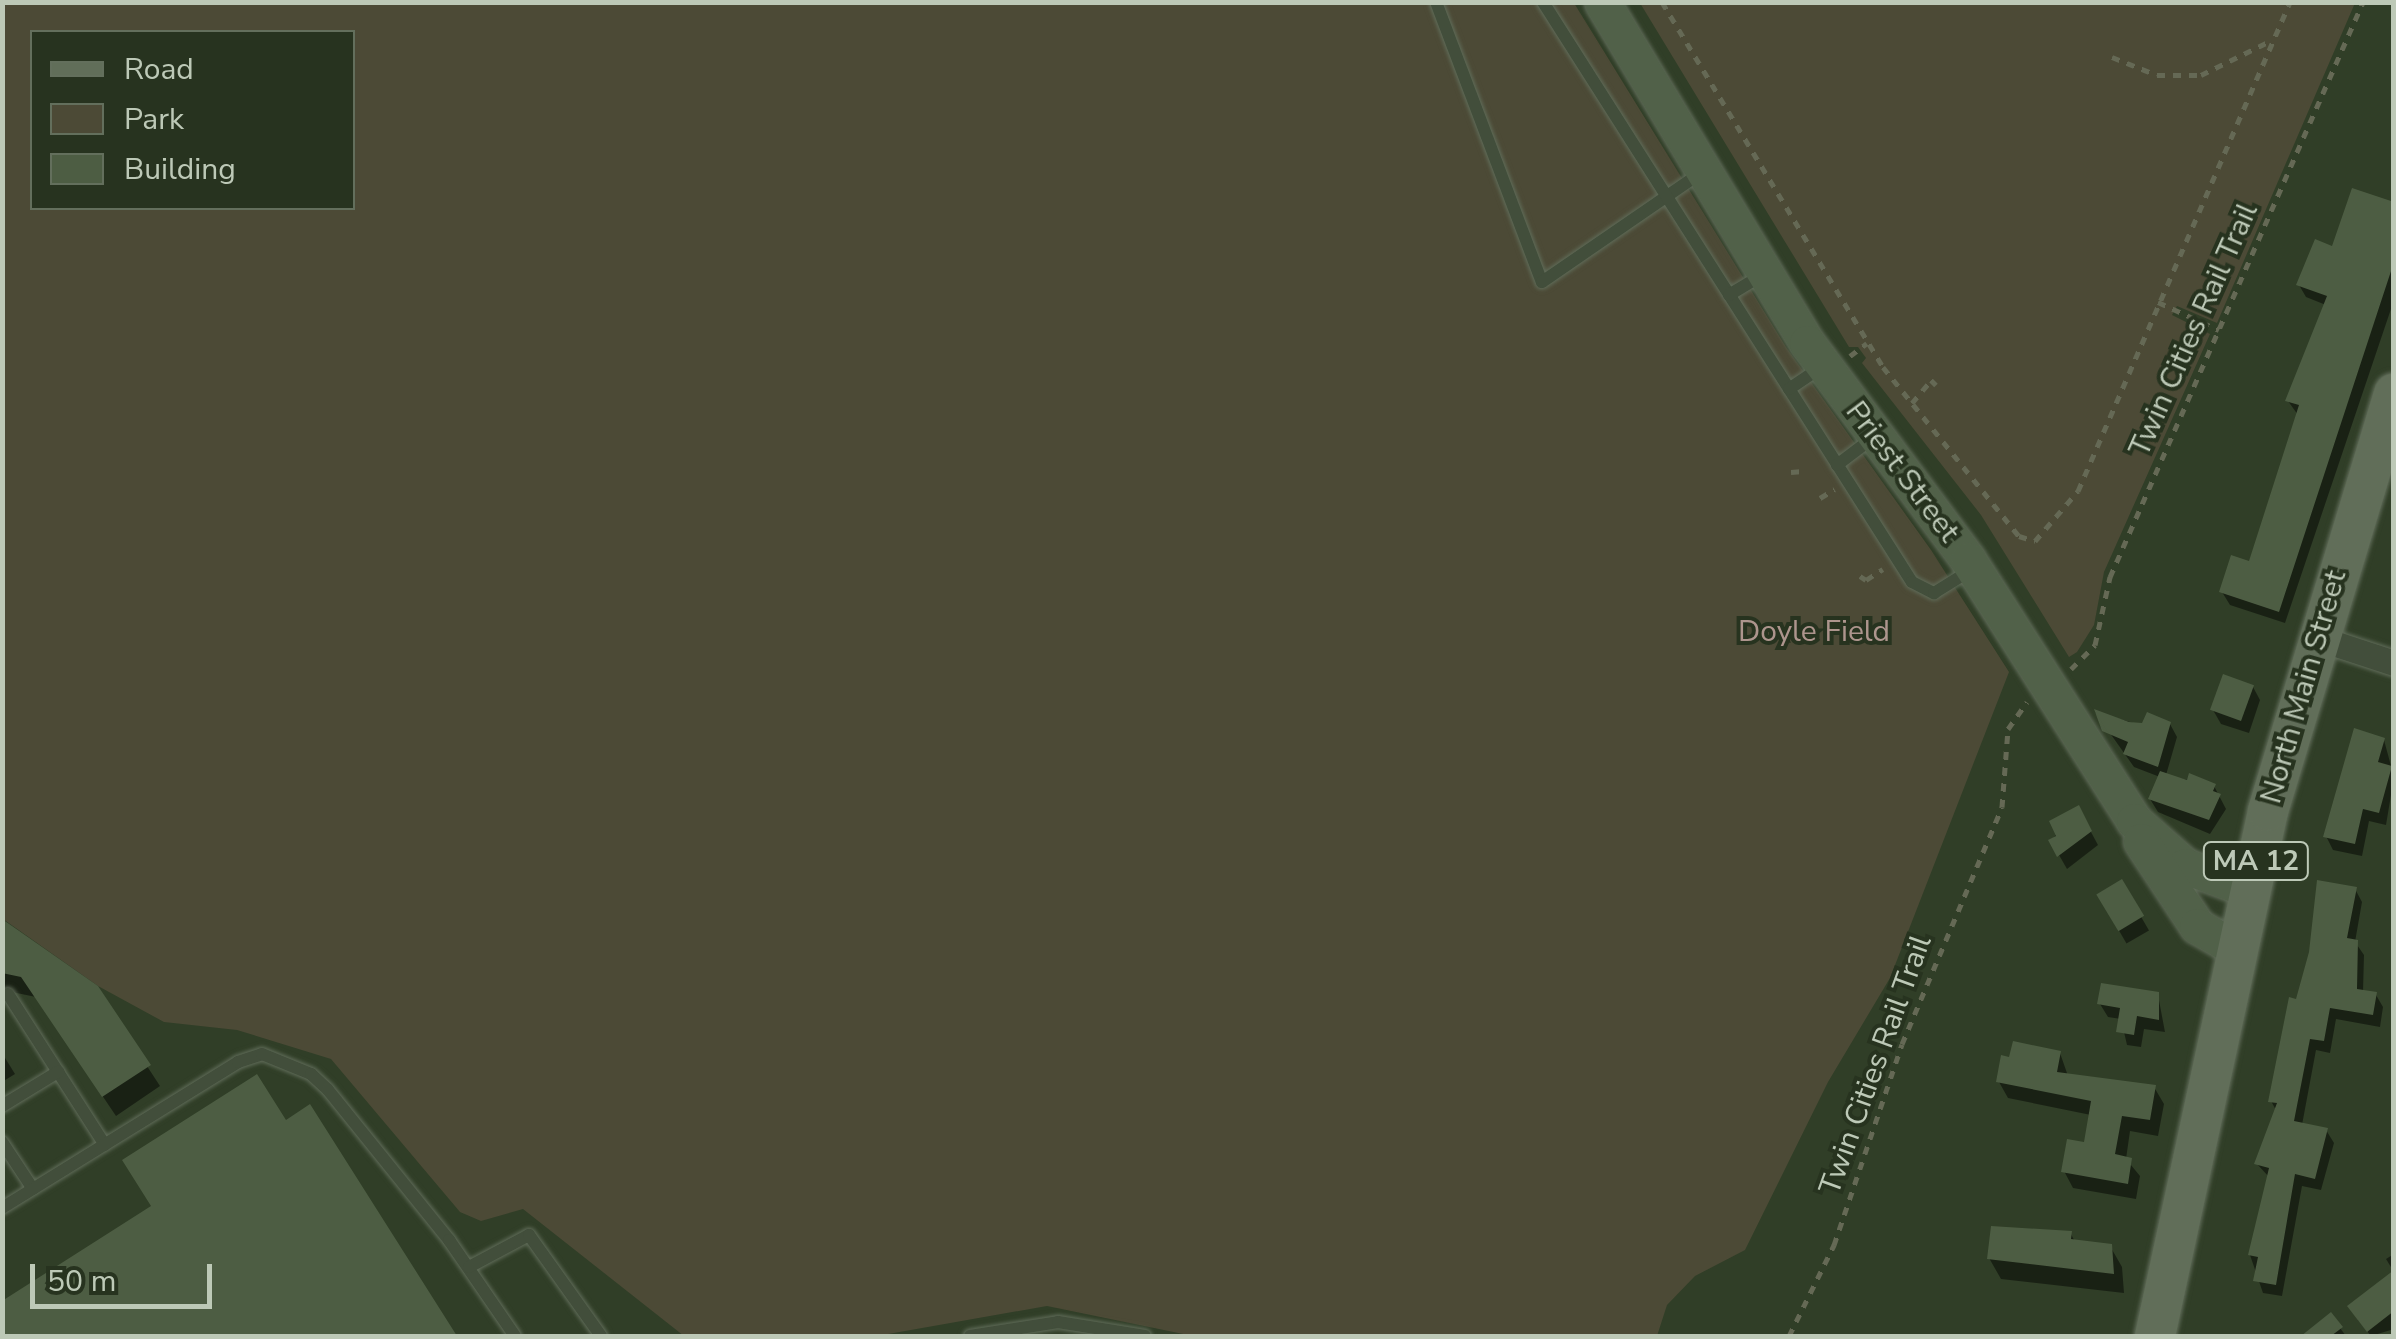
<!DOCTYPE html>
<style>
body{margin:0}
#map{position:relative;width:2396px;height:1339px;overflow:hidden;background:#303e27;font-family:"Nunito Sans",sans-serif}
div>[style]{position:absolute}
.green>*{inset:0;background:#4c4a36}
.shadow>*{inset:0;background:#0007;transform-origin:0 0}
.building>*{inset:0;background:#4d5d43;transform-origin:0 0}
.path>*{height:5px;margin-top:-2.5px;transform-origin:0;background:repeating-linear-gradient(90deg,#656955 0 8px,transparent 0 16px)}
.roads{filter:drop-shadow(0 0 2px #606c59) drop-shadow(0 0 2px #606c59)}
.lane>*{height:12px;margin:-6px;padding:0 6px;transform-origin:6px;border-radius:6px;background:#424e3b}
.street>*{height:25px;margin:-12.5px;padding:0 12.5px;transform-origin:12.5px;border-radius:12.5px;background:#424e3b}
.secondary>*{height:35px;margin:-17.5px;padding:0 17.5px;transform-origin:17.5px;border-radius:17.5px;background:#516149}
.primary>*{height:40px;margin:-20px;padding:0 20px;transform-origin:20px;border-radius:20px;background:#616e59}
span{translate:-50% -50%;white-space:nowrap;text-align:center;line-height:1.15;-webkit-text-stroke:8px #27331f;paint-order:stroke}
.shield-label span{padding:2px 8px;background:#27331f;border:2px solid;border-radius:8px;-webkit-text-stroke-width:0}
.shield-label{font-size:28px;color:#bdc9b7;font-weight:700}
.street-label{font-size:30px;color:#bdc9b7}
.park-label{font-size:30px;color:#ad958d}
.frame{position:absolute;inset:0;border:5px solid #bdc9b7;pointer-events:none}
.legend{position:absolute;left:30px;top:30px;width:325px;height:180px;box-sizing:border-box;background:#27331f;border:2px solid #636f5c;margin:0;padding:12px 18px;list-style:none;font-size:30px;color:#bdc9b7}
.legend li{display:flex;align-items:center;gap:20px;height:50px}
.legend b{width:50px;border:2px solid #636f5c}
.scale{position:absolute;left:30px;top:1264px;width:182px;height:45px;box-sizing:border-box;border:5px solid #bdc9b7;border-top:0;padding-left:12px;font-size:30px;line-height:35px;white-space:nowrap;color:#bdc9b7;-webkit-text-stroke:8px #27331f;paint-order:stroke}
</style>
<div id="map">
<div class="green">
<i style="clip-path:polygon(evenodd,3px 3px,1574px 3px,1786px 347px,1931px 550px,2009px 672px,1890px 978px,1828px 1082px,1745px 1250px,1695px 1276px,1667px 1305px,1657px 1336px,1193px 1336px,1047px 1306px,877px 1336px,684px 1336px,523px 1209px,481px 1221px,460px 1212px,331px 1059px,237px 1030px,164px 1022px,98px 986px,3px 919px,3px 3px,32px 32px,352px 32px,352px 208px,32px 208px,32px 32px)"></i>
<i style="clip-path:polygon(1640px 3px,2355px 3px,2217px 323px,2177px 306px,2172px 315px,2210px 334px,2104px 572px,2094px 625px,2077px 652px,2069px 657px,1981px 515px,1862px 363px,1866px 358px,1858px 347px,1849px 347px)"></i>
</div>
<div class="shadow">
<i style="clip-path:polygon(2394px 205px,2394px 300px,2285px 623px,2230px 605px,2222px 592px,2250px 564px,2298px 415px,2288px 401px,2326px 305px,2306px 297px,2299px 285px)"></i>
<i style="clip-path:polygon(2253px 687px,2260px 700px,2249px 733px,2221px 724px,2213px 710px)"></i>
<i style="clip-path:polygon(2095px 712px,2144px 726px,2170px 724px,2177px 737px,2166px 775px,2214px 786px,2226px 809px,2210px 834px,2158px 812px,2150px 799px,2160px 777px,2134px 767px)"></i>
<i style="clip-path:polygon(2384px 740px,2394px 777px,2386px 825px,2369px 821px,2362px 856px,2333px 850px,2326px 836px)"></i>
<i style="clip-path:polygon(2078px 808px,2098px 845px,2067px 869px,2051px 841px)"></i>
<i style="left:2121px;top:882px;width:56px;height:26px;rotate:60deg"></i>
<i style="clip-path:polygon(2355px 889px,2362px 902px,2355px 942px,2364px 955px,2363px 992px,2376px 995px,2383px 1007px,2380px 1027px,2336px 1019px,2330px 1053px,2316px 1050px,2302px 1125px,2326px 1130px,2334px 1143px,2321px 1190px,2302px 1186px,2282px 1296px,2263px 1293px,2250px 1255px,2269px 1177px,2257px 1164px,2277px 1112px,2271px 1101px,2298px 1001px)"></i>
<i style="clip-path:polygon(2px 922px,96px 988px,160px 1086px,116px 1116px,36px 997px,2px 990px)"></i>
<i style="clip-path:polygon(2158px 995px,2165px 1032px,2144px 1029px,2141px 1047px,2127px 1045px,2121px 1019px,2108px 1017px,2100px 1004px)"></i>
<i style="clip-path:polygon(2px 1053px,15px 1074px,2px 1082px)"></i>
<i style="clip-path:polygon(2060px 1053px,2068px 1076px,2154px 1087px,2164px 1104px,2158px 1136px,2130px 1131px,2126px 1159px,2140px 1176px,2136px 1199px,2073px 1188px,2064px 1171px,2087px 1145px,2091px 1115px,2008px 1098px,1999px 1082px)"></i>
<i style="clip-path:polygon(309px 1108px,454px 1336px,2px 1336px,2px 1304px)"></i>
<i style="clip-path:polygon(2071px 1234px,2075px 1242px,2110px 1246px,2122px 1267px,2124px 1293px,2001px 1279px,1989px 1258px)"></i>
<i style="clip-path:polygon(2394px 1254px,2394px 1272px,2386px 1259px)"></i>
<i style="clip-path:polygon(2394px 1273px,2394px 1329px,2371px 1336px,2358px 1320px)"></i>
<i style="clip-path:polygon(2331px 1316px,2346px 1336px,2304px 1336px)"></i>
</div>
<div class="building">
<i style="clip-path:polygon(2352px 188px,2394px 202px,2394px 262px,2279px 612px,2219px 592px,2231px 555px,2249px 561px,2299px 405px,2285px 401px,2327px 296px,2296px 285px,2315px 239px,2332px 246px)"></i>
<i style="left:2223px;top:674px;width:33px;height:38px;rotate:20deg"></i>
<i style="clip-path:polygon(2094px 709px,2129px 722px,2142px 723px,2147px 712px,2171px 722px,2158px 767px,2123px 754px,2128px 742px,2102px 731px)"></i>
<i style="clip-path:polygon(2354px 728px,2385px 738px,2378px 762px,2392px 766px,2379px 813px,2363px 809px,2355px 844px,2323px 837px)"></i>
<i style="clip-path:polygon(2160px 771px,2187px 780px,2189px 773px,2216px 784px,2213px 791px,2221px 794px,2209px 820px,2148px 799px)"></i>
<i style="clip-path:polygon(2079px 805px,2092px 831px,2057px 857px,2048px 840px,2056px 836px,2049px 821px)"></i>
<i style="left:2122px;top:879px;width:43px;height:30px;rotate:59deg"></i>
<i style="clip-path:polygon(2317px 880px,2357px 887px,2347px 938px,2358px 940px,2357px 989px,2377px 992px,2373px 1015px,2330px 1008px,2324px 1041px,2310px 1039px,2294px 1121px,2328px 1128px,2315px 1179px,2295px 1174px,2276px 1285px,2253px 1281px,2258px 1257px,2248px 1255px,2269px 1168px,2254px 1164px,2277px 1103px,2268px 1102px,2289px 997px,2296px 999px,2309px 952px)"></i>
<i style="clip-path:polygon(2px 919px,98px 986px,151px 1065px,102px 1097px,21px 977px,2px 973px)"></i>
<i style="clip-path:polygon(2101px 983px,2159px 992px,2159px 1020px,2137px 1016px,2134px 1035px,2116px 1032px,2120px 1008px,2097px 1004px)"></i>
<i style="clip-path:polygon(2013px 1041px,2061px 1051px,2057px 1072px,2156px 1085px,2150px 1120px,2122px 1116px,2115px 1154px,2132px 1158px,2128px 1184px,2061px 1172px,2067px 1139px,2084px 1142px,2091px 1101px,1996px 1082px,2001px 1055px,2009px 1057px)"></i>
<i style="clip-path:polygon(257px 1074px,286px 1120px,310px 1104px,457px 1336px,2px 1336px,2px 1301px,151px 1206px,122px 1160px)"></i>
<i style="clip-path:polygon(1991px 1226px,2072px 1231px,2071px 1239px,2112px 1244px,2114px 1274px,1987px 1259px)"></i>
<i style="clip-path:polygon(2394px 1270px,2394px 1311px,2367px 1332px,2347px 1306px)"></i>
<i style="clip-path:polygon(2331px 1312px,2343px 1327px,2331px 1336px,2301px 1336px)"></i>
</div>
<div class="path">
<i style="left:1662px;top:2px;width:427px;rotate:58.8deg"></i>
<i style="left:1883px;top:367px;width:217px;rotate:51.2deg"></i>
<i style="left:2019px;top:536px;width:17px;rotate:17deg"></i>
<i style="left:2035px;top:541px;width:66px;rotate:-49.3deg"></i>
<i style="left:2078px;top:491px;width:533px;rotate:-66.56deg"></i>
<i style="left:2112px;top:57px;width:48px;rotate:21.8deg"></i>
<i style="left:2157px;top:75px;width:44px"></i>
<i style="left:2201px;top:75px;width:77px;rotate:-26.2deg"></i>
<i style="left:2158px;top:302px;width:67px;rotate:24.7deg"></i>
<i style="left:1850px;top:356px;width:21px;rotate:-37deg"></i>
<i style="left:1912px;top:403px;width:30px;rotate:-50deg"></i>
<i style="left:1931px;top:380px;width:7px;rotate:45deg"></i>
<i style="left:1791px;top:472px;width:12px;rotate:-5deg"></i>
<i style="left:1820px;top:498px;width:17px;rotate:-31deg"></i>
<i style="left:1860px;top:576px;width:7px;rotate:34deg"></i>
<i style="left:1866px;top:580px;width:20px;rotate:-33deg"></i>
<i style="left:2071px;top:669px;width:34px;rotate:-45deg"></i>
<i style="left:2095px;top:645px;width:70px;rotate:-77.6deg"></i>
<i style="left:2110px;top:577px;width:628px;rotate:-66.25deg"></i>
<i style="left:1789px;top:1336px;width:102px;rotate:-63.7deg"></i>
<i style="left:1834px;top:1245px;width:212px;rotate:-71.3deg"></i>
<i style="left:1902px;top:1044px;width:257px;rotate:-67.1deg"></i>
<i style="left:2002px;top:807px;width:78px;rotate:-85.6deg"></i>
<i style="left:2008px;top:729px;width:33px;rotate:-55deg"></i>
</div>
<div class="roads">
<div class="lane">
<i style="left:1436px;top:2px;width:299px;rotate:69.3deg"></i>
<i style="left:1542px;top:282px;width:194px;rotate:-34.5deg"></i>
<i style="left:1543px;top:2px;width:687px;rotate:57.54deg"></i>
<i style="left:1912px;top:582px;width:25px;rotate:27deg"></i>
<i style="left:1934px;top:593px;width:44px;rotate:-31.9deg"></i>
<i style="left:1729px;top:295px;width:37px;rotate:-31deg"></i>
<i style="left:1789px;top:389px;width:37px;rotate:-34deg"></i>
<i style="left:1837px;top:465px;width:48px;rotate:-37.3deg"></i>
<i style="left:8px;top:994px;width:179px;rotate:57.3deg"></i>
<i style="left:2px;top:1106px;width:66px;rotate:-31.3deg"></i>
<i style="left:2px;top:1142px;width:56px;rotate:56.6deg"></i>
<i style="left:2px;top:1208px;width:278px;rotate:-31.7deg"></i>
<i style="left:238px;top:1062px;width:25px;rotate:-18deg"></i>
<i style="left:262px;top:1054px;width:53px;rotate:22.2deg"></i>
<i style="left:311px;top:1074px;width:23px;rotate:43deg"></i>
<i style="left:328px;top:1090px;width:193px;rotate:51.1deg"></i>
<i style="left:449px;top:1240px;width:116px;rotate:55.5deg"></i>
<i style="left:469px;top:1267px;width:68px;rotate:-28.1deg"></i>
<i style="left:529px;top:1235px;width:124px;rotate:54.5deg"></i>
<i style="left:970px;top:1336px;width:89px;rotate:-9deg"></i>
<i style="left:1058px;top:1322px;width:88px;rotate:9.1deg"></i>
</div>
<div class="street">
<i style="left:2318px;top:638px;width:80px;rotate:18.2deg"></i>
</div>
<div class="secondary">
<i style="left:1602px;top:2px;width:398px;rotate:59deg"></i>
<i style="left:1807px;top:343px;width:270px;rotate:53.4deg"></i>
<i style="left:1968px;top:560px;width:309px;rotate:57.5deg"></i>
<i style="left:2134px;top:821px;width:68px;rotate:41.4deg"></i>
<i style="left:2185px;top:866px;width:69px;rotate:20.3deg"></i>
<i style="left:2141px;top:841px;width:102px;rotate:56.6deg"></i>
<i style="left:2197px;top:926px;width:48px;rotate:30.3deg"></i>
</div>
<div class="primary">
<i style="left:2155px;top:1336px;width:537px;rotate:-77.85deg"></i>
<i style="left:2268px;top:811px;width:436px;rotate:-73.2deg"></i>
</div>
</div>
<div class="shield-label">
<span style="left:2256px;top:861px">MA 12</span>
</div>
<div class="street-label">
<span style="left:2194px;top:330px;rotate:-66deg">Twin Cities Rail Trail</span>
<span style="left:1902px;top:472px;rotate:53deg">Priest Street</span>
<span style="left:2304px;top:687px;rotate:-74deg">North Main Street</span>
<span style="left:1876px;top:1065px;rotate:-70deg">Twin Cities Rail Trail</span>
</div>
<div class="park-label">
<span style="left:1814px;top:632px">Doyle Field</span>
</div>
<div class="frame"></div>
<ul class="legend">
<li><b style="height:12px;background:#616e59"></b>Road</li>
<li><b style="height:28px;background:#4c4a36"></b>Park</li>
<li><b style="height:28px;background:#4d5d43"></b>Building</li>
</ul>
<div class="scale">50 m</div>
</div>
